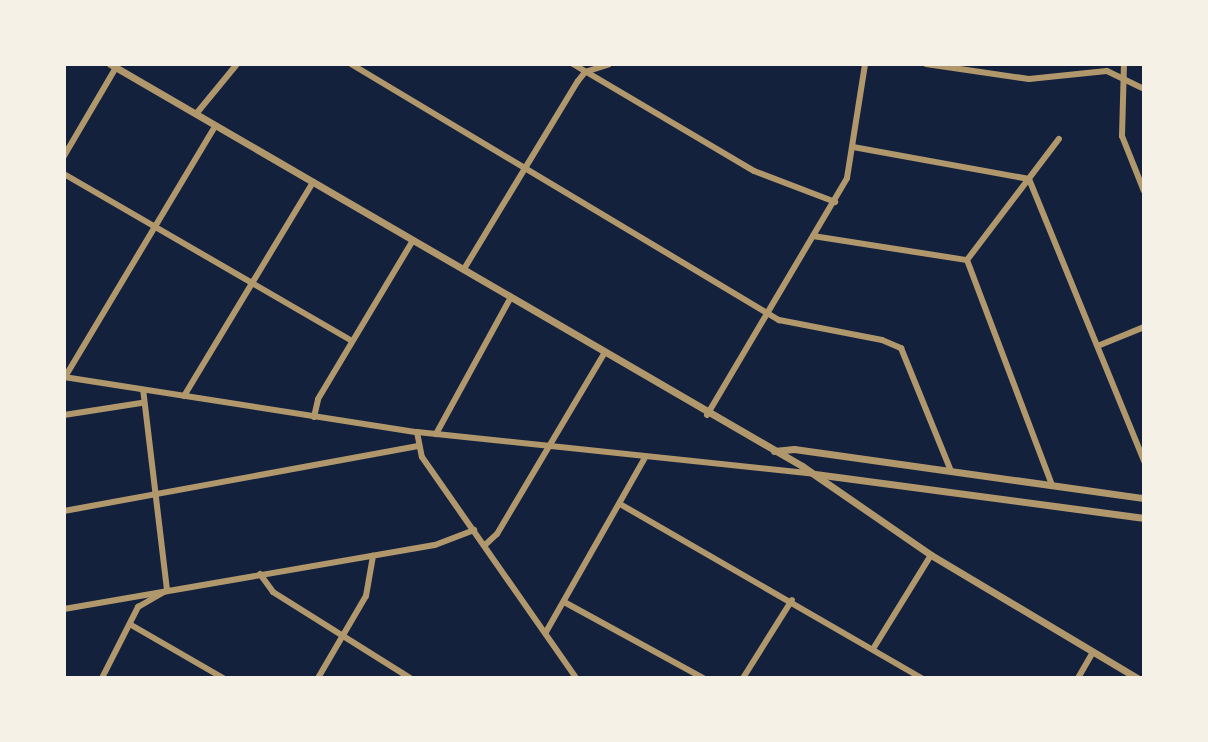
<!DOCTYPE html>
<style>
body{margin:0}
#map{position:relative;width:1208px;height:742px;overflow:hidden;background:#14213d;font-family:"Fira Sans Condensed",sans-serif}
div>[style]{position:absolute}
.minor>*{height:6px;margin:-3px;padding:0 3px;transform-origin:3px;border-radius:3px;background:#b1986c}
.tertiary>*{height:7px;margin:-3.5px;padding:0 3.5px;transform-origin:3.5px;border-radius:3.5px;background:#b1986c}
span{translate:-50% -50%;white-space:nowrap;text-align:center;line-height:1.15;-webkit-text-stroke:6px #f6f1e7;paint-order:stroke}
.frame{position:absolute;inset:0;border:66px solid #f6f1e7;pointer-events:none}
</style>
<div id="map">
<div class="minor">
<i style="left:351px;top:64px;width:499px;rotate:30.9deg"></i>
<i style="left:779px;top:320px;width:105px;rotate:11deg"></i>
<i style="left:882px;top:340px;width:21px;rotate:23deg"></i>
<i style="left:901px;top:348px;width:133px;rotate:67.9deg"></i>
<i style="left:573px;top:64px;width:210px;rotate:30.6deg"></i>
<i style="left:754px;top:171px;width:87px;rotate:20.9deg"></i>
<i style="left:926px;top:64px;width:104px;rotate:8.3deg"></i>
<i style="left:1029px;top:79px;width:78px;rotate:-5.9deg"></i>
<i style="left:1107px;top:71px;width:41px;rotate:25.9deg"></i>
<i style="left:1124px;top:64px;width:72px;rotate:91.6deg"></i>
<i style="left:1122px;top:136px;width:59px;rotate:68.2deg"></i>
<i style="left:196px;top:114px;width:65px;rotate:-50.6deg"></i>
<i style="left:853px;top:147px;width:179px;rotate:10.3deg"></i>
<i style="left:1029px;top:179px;width:305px;rotate:67.8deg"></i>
<i style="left:64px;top:156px;width:107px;rotate:-59.6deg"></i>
<i style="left:64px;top:174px;width:333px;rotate:30.1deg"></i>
<i style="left:813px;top:236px;width:156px;rotate:8.9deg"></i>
<i style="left:967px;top:260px;width:241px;rotate:69.3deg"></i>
<i style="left:967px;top:260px;width:152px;rotate:-52.8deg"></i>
<i style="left:464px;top:269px;width:220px;rotate:-58.8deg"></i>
<i style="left:578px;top:81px;width:11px;rotate:-52deg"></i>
<i style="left:585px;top:72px;width:25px;rotate:-18deg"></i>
<i style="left:1100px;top:345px;width:48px;rotate:-22.2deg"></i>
<i style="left:64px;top:377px;width:357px;rotate:8.9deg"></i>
<i style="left:417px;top:432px;width:399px;rotate:6deg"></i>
<i style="left:65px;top:377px;width:292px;rotate:-59.1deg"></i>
<i style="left:184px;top:396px;width:250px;rotate:-58.9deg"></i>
<i style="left:64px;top:415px;width:78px;rotate:-8.9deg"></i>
<i style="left:707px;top:415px;width:275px;rotate:-59.4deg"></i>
<i style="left:847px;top:178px;width:115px;rotate:-81deg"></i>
<i style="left:314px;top:417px;width:18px;rotate:-77deg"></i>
<i style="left:318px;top:399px;width:185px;rotate:-59.1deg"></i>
<i style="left:417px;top:432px;width:25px;rotate:79deg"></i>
<i style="left:422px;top:457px;width:269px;rotate:55.1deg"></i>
<i style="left:436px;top:434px;width:154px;rotate:-61.3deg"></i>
<i style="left:620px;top:504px;width:348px;rotate:30deg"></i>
<i style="left:64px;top:511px;width:360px;rotate:-10.4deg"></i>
<i style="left:485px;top:545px;width:16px;rotate:-43deg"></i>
<i style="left:497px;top:534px;width:209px;rotate:-59.3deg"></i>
<i style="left:260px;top:574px;width:22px;rotate:54deg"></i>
<i style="left:273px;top:592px;width:162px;rotate:32.1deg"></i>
<i style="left:566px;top:603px;width:156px;rotate:28.7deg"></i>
<i style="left:64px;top:609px;width:376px;rotate:-9.8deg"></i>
<i style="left:435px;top:545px;width:42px;rotate:-21deg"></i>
<i style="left:133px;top:626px;width:104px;rotate:30deg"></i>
<i style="left:546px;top:632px;width:200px;rotate:-60.4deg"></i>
<i style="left:873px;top:649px;width:110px;rotate:-58.3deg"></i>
<i style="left:102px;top:678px;width:80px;rotate:-63.1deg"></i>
<i style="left:138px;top:607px;width:34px;rotate:-30deg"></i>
<i style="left:167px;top:590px;width:201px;rotate:-96.8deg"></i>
<i style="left:318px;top:678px;width:95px;rotate:-59.7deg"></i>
<i style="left:366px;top:596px;width:41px;rotate:-80.1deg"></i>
<i style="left:743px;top:678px;width:92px;rotate:-57.9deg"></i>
<i style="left:1078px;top:678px;width:30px;rotate:-60deg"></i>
</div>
<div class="tertiary">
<i style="left:110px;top:64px;width:800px;rotate:30.15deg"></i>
<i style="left:802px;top:466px;width:157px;rotate:34.6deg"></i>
<i style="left:931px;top:555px;width:240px;rotate:30.8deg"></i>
<i style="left:774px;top:451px;width:20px;rotate:-6deg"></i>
<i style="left:794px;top:449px;width:353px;rotate:8deg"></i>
<i style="left:815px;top:474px;width:332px;rotate:7.6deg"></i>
</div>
<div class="frame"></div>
</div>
